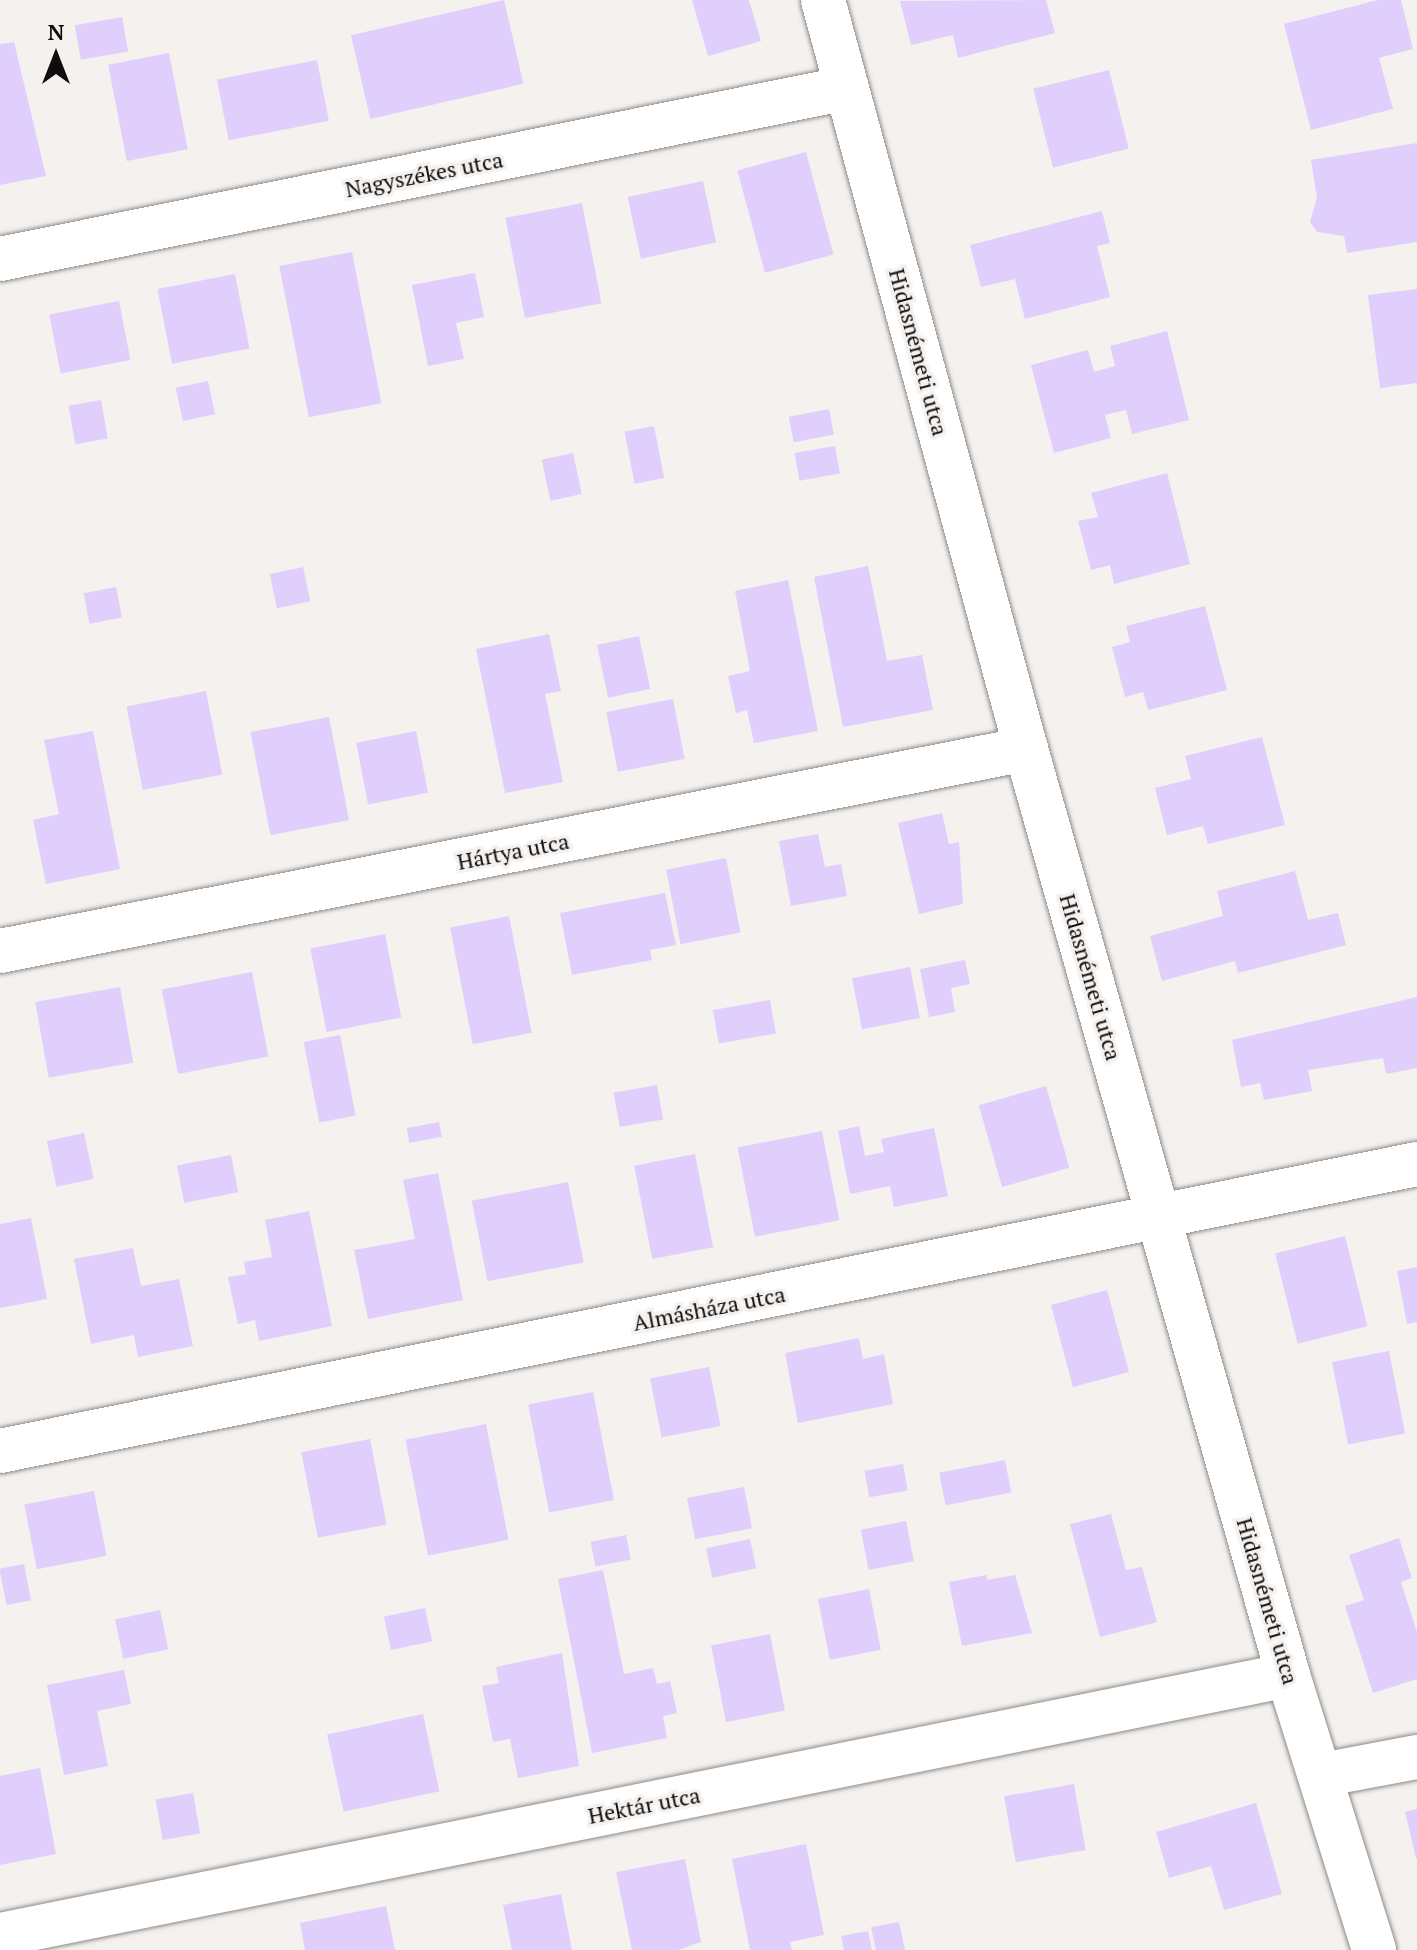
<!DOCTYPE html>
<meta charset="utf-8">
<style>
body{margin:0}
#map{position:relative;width:1417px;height:1950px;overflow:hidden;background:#f4f1ee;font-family:"PT Serif",serif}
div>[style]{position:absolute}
.building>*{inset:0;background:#e0cffc;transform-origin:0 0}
.roads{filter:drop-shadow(0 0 2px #8e8b88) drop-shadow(0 0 2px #8e8b88)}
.street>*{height:44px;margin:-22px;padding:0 22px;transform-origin:22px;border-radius:22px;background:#fff}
span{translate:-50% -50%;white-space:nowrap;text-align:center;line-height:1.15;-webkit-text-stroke:7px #f4f1ee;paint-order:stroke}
.street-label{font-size:22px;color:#0e0c0c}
.north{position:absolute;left:16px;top:16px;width:80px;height:80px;-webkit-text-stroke:6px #f4f1ee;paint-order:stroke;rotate:0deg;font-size:22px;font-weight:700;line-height:32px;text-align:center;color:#0e0c0c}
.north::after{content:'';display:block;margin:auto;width:28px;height:36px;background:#0e0c0c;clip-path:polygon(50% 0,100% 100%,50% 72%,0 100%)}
</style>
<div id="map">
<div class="building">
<i style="left:504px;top:0;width:86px;height:157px;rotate:77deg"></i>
<i style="clip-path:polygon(692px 0,749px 0,761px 41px,708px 56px)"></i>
<i style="clip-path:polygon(1046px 0,1055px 33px,958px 58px,953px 35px,911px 45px,900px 1px)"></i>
<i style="clip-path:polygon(1378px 0,1401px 0,1413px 49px,1379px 58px,1393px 109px,1311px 130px,1284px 24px)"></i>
<i style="left:122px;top:17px;width:35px;height:48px;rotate:80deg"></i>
<i style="clip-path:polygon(14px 42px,46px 176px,0 185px,0 44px)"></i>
<i style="left:169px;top:53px;width:98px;height:62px;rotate:79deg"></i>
<i style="left:317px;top:60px;width:62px;height:102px;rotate:79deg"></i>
<i style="left:1109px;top:70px;width:81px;height:78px;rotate:76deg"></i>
<i style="clip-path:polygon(1417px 143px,1417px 242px,1347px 253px,1344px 236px,1317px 232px,1310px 222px,1317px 197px,1311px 160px)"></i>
<i style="left:806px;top:152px;width:106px;height:71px;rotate:75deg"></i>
<i style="left:703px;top:181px;width:63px;height:77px;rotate:78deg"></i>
<i style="left:582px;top:203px;width:102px;height:78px;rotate:79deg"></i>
<i style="clip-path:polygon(1102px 211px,1110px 243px,1097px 246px,1110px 297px,1025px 319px,1015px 279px,981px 287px,970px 245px)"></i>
<i style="left:352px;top:252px;width:154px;height:74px;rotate:79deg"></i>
<i style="clip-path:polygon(475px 273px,484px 317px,456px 323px,464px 359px,428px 366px,412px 285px)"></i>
<i style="left:235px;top:274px;width:76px;height:79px;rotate:79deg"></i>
<i style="clip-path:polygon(1417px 289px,1417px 383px,1380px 388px,1368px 295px)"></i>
<i style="left:119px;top:301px;width:60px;height:71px;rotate:79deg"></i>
<i style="clip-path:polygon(1167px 331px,1189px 420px,1132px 434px,1126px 410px,1105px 415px,1111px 438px,1054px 453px,1031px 365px,1088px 350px,1094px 372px,1115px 366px,1110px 346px)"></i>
<i style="left:208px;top:381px;width:34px;height:33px;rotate:78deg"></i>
<i style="left:101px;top:400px;width:39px;height:33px;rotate:80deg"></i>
<i style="left:829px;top:409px;width:26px;height:41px;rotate:79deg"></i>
<i style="left:654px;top:426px;width:53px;height:30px;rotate:79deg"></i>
<i style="left:835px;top:446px;width:28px;height:41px;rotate:80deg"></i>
<i style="left:573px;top:453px;width:42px;height:32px;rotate:78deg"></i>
<i style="clip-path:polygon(1167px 473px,1190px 564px,1114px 584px,1110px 565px,1091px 570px,1078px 521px,1098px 517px,1091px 493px)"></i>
<i style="clip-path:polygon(868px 566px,887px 661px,922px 655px,933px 710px,843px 727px,814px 577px)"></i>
<i style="left:303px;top:567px;width:35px;height:34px;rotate:78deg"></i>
<i style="clip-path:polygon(788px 580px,818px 731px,754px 743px,747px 710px,736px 713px,728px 676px,750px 671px,735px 591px)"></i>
<i style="left:116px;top:587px;width:31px;height:33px;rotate:79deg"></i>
<i style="clip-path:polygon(1205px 606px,1227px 690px,1148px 710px,1143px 692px,1125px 697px,1112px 647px,1130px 642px,1126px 626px)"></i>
<i style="clip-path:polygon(549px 634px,561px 691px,545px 694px,563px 782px,505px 793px,476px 649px)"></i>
<i style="left:639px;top:636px;width:54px;height:43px;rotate:78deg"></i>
<i style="left:206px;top:691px;width:85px;height:81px;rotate:79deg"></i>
<i style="left:673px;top:699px;width:61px;height:68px;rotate:79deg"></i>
<i style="left:329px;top:717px;width:105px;height:80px;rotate:79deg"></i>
<i style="clip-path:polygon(93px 731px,120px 869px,46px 884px,33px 820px,59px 814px,44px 740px)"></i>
<i style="left:416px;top:731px;width:63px;height:61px;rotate:79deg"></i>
<i style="clip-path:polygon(1262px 737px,1285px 825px,1208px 844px,1203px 826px,1167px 835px,1155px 788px,1191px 779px,1185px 756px)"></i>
<i style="clip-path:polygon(942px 813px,949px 844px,959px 842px,963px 904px,919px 914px,898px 823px)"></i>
<i style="clip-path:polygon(818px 834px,825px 867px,841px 864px,847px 896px,791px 906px,779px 841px)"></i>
<i style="left:726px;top:858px;width:76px;height:61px;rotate:79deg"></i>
<i style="clip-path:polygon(1295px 871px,1308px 920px,1338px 913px,1346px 945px,1238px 973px,1235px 961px,1162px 981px,1150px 936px,1223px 916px,1217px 891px)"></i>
<i style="clip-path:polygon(665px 893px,676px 945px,650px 950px,652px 960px,572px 975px,560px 913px)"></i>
<i style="left:509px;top:916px;width:119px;height:60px;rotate:79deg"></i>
<i style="left:385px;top:934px;width:85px;height:76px;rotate:79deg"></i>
<i style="clip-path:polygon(965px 960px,970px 984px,951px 988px,955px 1012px,929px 1017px,920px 969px)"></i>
<i style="left:910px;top:967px;width:52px;height:59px;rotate:79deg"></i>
<i style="left:252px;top:972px;width:86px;height:92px;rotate:79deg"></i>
<i style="left:120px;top:987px;width:77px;height:86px;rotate:80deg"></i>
<i style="clip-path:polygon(1417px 997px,1417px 1068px,1386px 1074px,1383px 1058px,1308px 1070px,1312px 1091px,1264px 1100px,1260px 1083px,1241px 1087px,1232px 1040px)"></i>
<i style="left:770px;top:1000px;width:34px;height:58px;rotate:80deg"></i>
<i style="left:340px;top:1035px;width:82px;height:37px;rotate:79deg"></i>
<i style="left:657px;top:1085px;width:35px;height:44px;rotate:80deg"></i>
<i style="left:1046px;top:1086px;width:85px;height:70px;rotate:74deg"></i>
<i style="left:439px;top:1122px;width:15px;height:33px;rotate:79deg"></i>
<i style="clip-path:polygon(859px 1126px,865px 1156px,884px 1152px,881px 1139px,934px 1128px,948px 1196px,894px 1207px,890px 1186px,850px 1194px,838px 1131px)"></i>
<i style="left:822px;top:1131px;width:91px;height:86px;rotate:79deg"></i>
<i style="left:84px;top:1133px;width:47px;height:38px;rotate:78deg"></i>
<i style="left:695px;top:1154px;width:95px;height:62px;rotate:79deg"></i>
<i style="left:231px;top:1155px;width:38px;height:55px;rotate:79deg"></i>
<i style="clip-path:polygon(438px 1173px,463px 1300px,368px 1319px,354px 1250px,415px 1239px,403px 1180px)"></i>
<i style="left:568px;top:1182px;width:82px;height:98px;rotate:79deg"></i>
<i style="clip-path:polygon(309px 1211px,332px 1326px,259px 1341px,255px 1320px,238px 1324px,228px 1277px,246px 1274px,244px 1262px,272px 1257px,265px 1220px)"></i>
<i style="clip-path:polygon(31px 1218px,47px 1299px,0 1308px,0 1224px)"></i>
<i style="left:1345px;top:1236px;width:93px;height:72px;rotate:76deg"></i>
<i style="clip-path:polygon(133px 1248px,141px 1286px,179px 1279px,193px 1346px,138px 1357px,134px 1335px,91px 1344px,74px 1259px)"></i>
<i style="clip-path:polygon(1417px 1267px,1417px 1322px,1407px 1324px,1397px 1271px)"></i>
<i style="left:1107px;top:1290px;width:85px;height:58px;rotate:75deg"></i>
<i style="clip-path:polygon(859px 1338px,863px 1359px,884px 1354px,893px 1404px,798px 1423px,785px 1353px)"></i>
<i style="left:1389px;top:1351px;width:84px;height:58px;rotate:79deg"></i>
<i style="left:709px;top:1367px;width:60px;height:60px;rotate:79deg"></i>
<i style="left:593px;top:1392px;width:110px;height:66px;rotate:79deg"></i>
<i style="left:486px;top:1424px;width:118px;height:82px;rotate:79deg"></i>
<i style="left:370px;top:1439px;width:87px;height:70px;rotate:79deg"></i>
<i style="left:1005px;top:1460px;width:33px;height:67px;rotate:79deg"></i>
<i style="left:903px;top:1464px;width:27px;height:39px;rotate:80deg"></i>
<i style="left:744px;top:1487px;width:42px;height:58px;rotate:79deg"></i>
<i style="left:94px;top:1491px;width:66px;height:71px;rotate:79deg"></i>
<i style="clip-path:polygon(1111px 1514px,1126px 1570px,1142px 1567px,1157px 1622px,1100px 1637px,1070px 1524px)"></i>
<i style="left:906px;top:1521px;width:41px;height:46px;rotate:79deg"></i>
<i style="left:626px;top:1535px;width:25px;height:36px;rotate:79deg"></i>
<i style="clip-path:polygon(1399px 1538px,1412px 1578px,1401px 1582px,1417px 1632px,1417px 1679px,1373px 1693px,1345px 1606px,1364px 1600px,1349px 1555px)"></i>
<i style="left:750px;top:1539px;width:30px;height:45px;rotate:78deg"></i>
<i style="left:24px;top:1564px;width:37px;height:25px;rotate:79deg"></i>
<i style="clip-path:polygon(603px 1570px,624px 1674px,653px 1668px,657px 1684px,670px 1681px,677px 1713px,663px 1716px,667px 1738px,592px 1753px,558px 1579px)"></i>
<i style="clip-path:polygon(986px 1575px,987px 1580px,1015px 1575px,1032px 1633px,962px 1646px,949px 1582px)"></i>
<i style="left:869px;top:1589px;width:62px;height:52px;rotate:79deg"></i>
<i style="left:425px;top:1608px;width:34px;height:42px;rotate:78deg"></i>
<i style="left:160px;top:1610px;width:40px;height:46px;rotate:78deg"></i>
<i style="left:770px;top:1634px;width:78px;height:60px;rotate:79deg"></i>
<i style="clip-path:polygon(562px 1653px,579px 1766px,518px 1778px,510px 1739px,493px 1742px,482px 1686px,499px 1683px,496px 1667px)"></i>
<i style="clip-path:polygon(124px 1670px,131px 1704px,97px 1711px,108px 1766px,64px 1775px,47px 1685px)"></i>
<i style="left:423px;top:1714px;width:79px;height:98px;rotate:78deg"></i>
<i style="clip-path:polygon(40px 1768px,56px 1854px,0 1865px,0 1776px)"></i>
<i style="left:1074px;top:1784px;width:67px;height:71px;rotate:80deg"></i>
<i style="left:193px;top:1793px;width:41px;height:38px;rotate:80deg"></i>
<i style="clip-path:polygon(1256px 1803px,1282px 1894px,1224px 1910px,1211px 1866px,1169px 1878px,1156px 1832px)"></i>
<i style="clip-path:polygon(1417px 1809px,1417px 1858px,1416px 1858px,1405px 1812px)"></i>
<i style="clip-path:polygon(806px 1844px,824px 1935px,790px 1942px,792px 1950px,750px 1950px,732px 1859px)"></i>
<i style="clip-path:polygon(685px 1859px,701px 1942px,678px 1950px,632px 1950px,616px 1872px)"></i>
<i style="clip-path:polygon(561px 1894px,572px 1950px,512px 1950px,503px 1905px)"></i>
<i style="clip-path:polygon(386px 1906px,395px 1950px,305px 1950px,300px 1923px)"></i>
<i style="clip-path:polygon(899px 1922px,905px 1950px,876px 1950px,871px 1927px)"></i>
<i style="clip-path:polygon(868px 1931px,872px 1950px,844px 1950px,841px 1936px)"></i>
</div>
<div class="roads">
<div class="street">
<i style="left:823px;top:0;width:776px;rotate:74.84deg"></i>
<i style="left:1026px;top:749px;width:962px;rotate:74.2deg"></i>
<i style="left:1288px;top:1675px;width:288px;rotate:72.6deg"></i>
<i style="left:0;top:259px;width:864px;rotate:-11.41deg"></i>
<i style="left:0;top:951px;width:1046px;rotate:-11.14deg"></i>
<i style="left:0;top:1451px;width:1446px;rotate:-11.45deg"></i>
<i style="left:1321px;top:1775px;width:98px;rotate:-10.6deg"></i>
<i style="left:0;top:1935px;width:1314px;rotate:-11.41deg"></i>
</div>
</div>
<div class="street-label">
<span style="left:424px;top:174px;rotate:-11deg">Nagyszékes utca</span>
<span style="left:919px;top:352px;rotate:75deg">Hidasnémeti utca</span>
<span style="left:513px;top:851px;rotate:-11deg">Hártya utca</span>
<span style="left:1091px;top:977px;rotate:74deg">Hidasnémeti utca</span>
<span style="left:709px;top:1308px;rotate:-11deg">Almásháza utca</span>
<span style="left:1268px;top:1601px;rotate:74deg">Hidasnémeti utca</span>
<span style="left:644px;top:1805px;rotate:-11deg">Hektár utca</span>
</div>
<div class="north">N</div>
</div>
